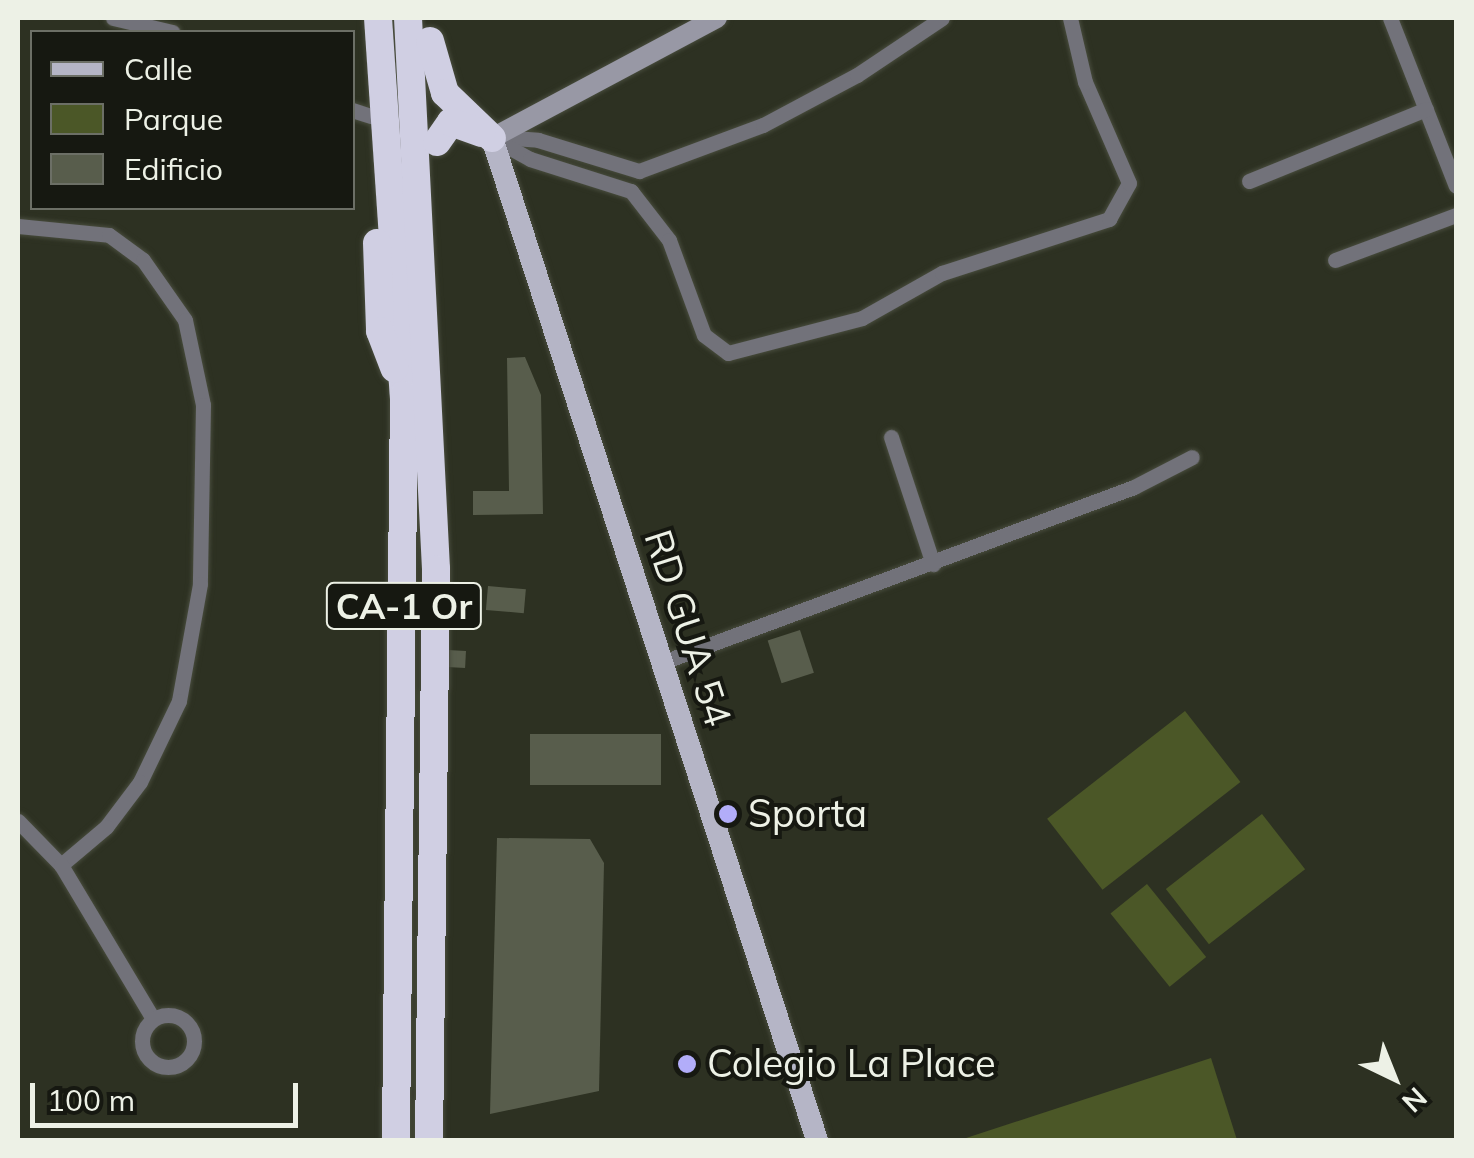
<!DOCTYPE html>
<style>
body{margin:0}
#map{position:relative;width:1474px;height:1158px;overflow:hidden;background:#2d3122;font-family:Mulish,sans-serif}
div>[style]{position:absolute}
.green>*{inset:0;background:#4b5727;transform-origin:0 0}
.building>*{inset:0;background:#585d4c;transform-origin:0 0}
.roads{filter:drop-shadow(0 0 2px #484c3d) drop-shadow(0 0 2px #484c3d)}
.street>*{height:15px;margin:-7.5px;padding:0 7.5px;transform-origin:7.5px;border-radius:7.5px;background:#72727a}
.street>.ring{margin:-7.5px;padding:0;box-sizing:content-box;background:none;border:15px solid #72727a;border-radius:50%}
.secondary>*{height:20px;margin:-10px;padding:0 10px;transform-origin:10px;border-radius:10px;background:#9898a5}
.primary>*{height:22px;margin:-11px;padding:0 11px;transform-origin:11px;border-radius:11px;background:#b5b5c6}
.highway>*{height:28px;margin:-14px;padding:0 14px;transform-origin:14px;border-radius:14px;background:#d0cfe3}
.dots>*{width:28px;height:28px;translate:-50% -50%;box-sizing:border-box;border:5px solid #161811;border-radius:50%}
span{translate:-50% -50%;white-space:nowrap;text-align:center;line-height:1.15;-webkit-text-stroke:8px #161811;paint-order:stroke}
.shield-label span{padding:2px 8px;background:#161811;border:2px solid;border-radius:8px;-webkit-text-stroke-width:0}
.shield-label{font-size:35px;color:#edf1e6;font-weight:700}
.street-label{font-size:38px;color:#edf1e6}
.poi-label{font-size:38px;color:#edf1e6}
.left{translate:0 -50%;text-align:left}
.frame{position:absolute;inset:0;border:20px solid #edf1e6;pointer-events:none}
.legend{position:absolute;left:30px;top:30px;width:325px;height:180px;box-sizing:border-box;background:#161811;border:2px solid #6c6f66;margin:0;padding:12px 18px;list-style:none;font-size:30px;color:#edf1e6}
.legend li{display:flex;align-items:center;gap:20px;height:50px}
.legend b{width:50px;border:2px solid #6c6f66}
.north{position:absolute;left:1344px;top:1028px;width:100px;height:100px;-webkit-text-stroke:8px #161811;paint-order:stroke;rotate:137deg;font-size:28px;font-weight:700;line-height:40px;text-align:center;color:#edf1e6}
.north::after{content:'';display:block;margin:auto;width:35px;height:45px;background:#edf1e6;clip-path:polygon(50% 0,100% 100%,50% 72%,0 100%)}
.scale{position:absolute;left:30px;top:1083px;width:268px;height:45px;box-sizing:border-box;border:5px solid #edf1e6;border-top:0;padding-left:12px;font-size:30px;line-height:35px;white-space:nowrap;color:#edf1e6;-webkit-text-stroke:8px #161811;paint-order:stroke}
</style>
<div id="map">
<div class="green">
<i style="left:1185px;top:711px;width:90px;height:175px;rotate:52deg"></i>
<i style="left:1262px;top:814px;width:70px;height:122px;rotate:52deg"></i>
<i style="left:1147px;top:884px;width:94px;height:47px;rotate:51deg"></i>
<i style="clip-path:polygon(1211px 1058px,1237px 1140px,960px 1140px)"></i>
</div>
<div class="building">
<i style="clip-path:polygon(525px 357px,541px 395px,543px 514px,473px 515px,473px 491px,509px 491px,507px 358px)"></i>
<i style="left:488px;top:586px;width:38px;height:24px;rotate:5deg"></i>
<i style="left:800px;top:630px;width:45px;height:34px;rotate:72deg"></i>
<i style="left:448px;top:650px;width:18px;height:17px;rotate:3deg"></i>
<i style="left:530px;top:734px;width:131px;height:51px"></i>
<i style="clip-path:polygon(497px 838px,590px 839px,604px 863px,599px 1091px,490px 1114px)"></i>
</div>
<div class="roads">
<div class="street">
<i style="left:113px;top:18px;width:61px;rotate:13.3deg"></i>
<i style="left:1390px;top:18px;width:180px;rotate:68.6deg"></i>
<i style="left:352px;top:110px;width:20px;rotate:18deg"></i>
<i style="left:499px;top:137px;width:39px;rotate:4deg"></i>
<i style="left:538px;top:140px;width:106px;rotate:17.1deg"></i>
<i style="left:639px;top:171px;width:132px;rotate:-20.4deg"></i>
<i style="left:763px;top:125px;width:106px;rotate:-28deg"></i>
<i style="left:857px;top:75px;width:102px;rotate:-33.8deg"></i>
<i style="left:492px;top:138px;width:43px;rotate:28.9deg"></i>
<i style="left:530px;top:159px;width:106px;rotate:17.6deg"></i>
<i style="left:631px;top:191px;width:62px;rotate:52.2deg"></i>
<i style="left:669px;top:240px;width:101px;rotate:69.8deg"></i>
<i style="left:704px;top:335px;width:30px;rotate:37deg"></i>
<i style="left:728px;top:353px;width:138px;rotate:-14.6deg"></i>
<i style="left:862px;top:318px;width:92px;rotate:-29.4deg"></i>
<i style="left:942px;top:273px;width:176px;rotate:-17.9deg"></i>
<i style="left:1109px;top:219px;width:41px;rotate:-60.9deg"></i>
<i style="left:1129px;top:183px;width:110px;rotate:-113.5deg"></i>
<i style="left:1085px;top:82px;width:66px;rotate:-103.2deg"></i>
<i style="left:1249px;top:181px;width:191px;rotate:-22.1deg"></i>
<i style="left:18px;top:226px;width:91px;rotate:5.6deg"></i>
<i style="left:109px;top:235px;width:42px;rotate:36.3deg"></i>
<i style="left:143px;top:260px;width:73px;rotate:55deg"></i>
<i style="left:185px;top:320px;width:87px;rotate:78deg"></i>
<i style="left:203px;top:405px;width:179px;rotate:91deg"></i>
<i style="left:200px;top:584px;width:119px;rotate:100.2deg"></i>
<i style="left:179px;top:701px;width:90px;rotate:115.7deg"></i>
<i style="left:140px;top:782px;width:56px;rotate:127.1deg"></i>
<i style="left:106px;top:827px;width:59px;rotate:139.8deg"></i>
<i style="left:1335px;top:260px;width:129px;rotate:-20.4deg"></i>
<i style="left:891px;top:437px;width:134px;rotate:71.7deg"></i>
<i style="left:663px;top:662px;width:502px;rotate:-20.38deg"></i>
<i style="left:1134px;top:487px;width:65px;rotate:-27.3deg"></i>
<i style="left:18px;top:821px;width:62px;rotate:45.7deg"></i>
<i style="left:61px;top:865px;width:179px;rotate:59.1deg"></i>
<i class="ring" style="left:142px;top:1015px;width:37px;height:37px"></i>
</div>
<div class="secondary">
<i style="left:492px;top:138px;width:255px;rotate:-28.1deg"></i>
</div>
<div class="primary">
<i style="left:492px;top:138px;width:1053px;rotate:72.03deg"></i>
</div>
<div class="highway">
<i style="left:378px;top:18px;width:378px;rotate:86.1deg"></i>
<i style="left:404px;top:395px;width:745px;rotate:90.62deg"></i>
<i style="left:408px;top:18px;width:552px;rotate:87.09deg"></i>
<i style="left:436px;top:569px;width:571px;rotate:90.7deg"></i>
<i style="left:430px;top:41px;width:54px;rotate:73.9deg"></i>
<i style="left:445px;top:93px;width:65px;rotate:43.8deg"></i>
<i style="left:437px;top:142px;width:24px;rotate:-55deg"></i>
<i style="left:451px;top:122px;width:32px;rotate:20deg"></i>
<i style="left:377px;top:243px;width:88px;rotate:88deg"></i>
<i style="left:380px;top:331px;width:40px;rotate:69deg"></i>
</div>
</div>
<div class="dots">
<i style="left:728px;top:814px;background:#b2adf9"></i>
<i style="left:687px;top:1064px;background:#b2adf9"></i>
</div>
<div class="shield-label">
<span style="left:404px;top:606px">CA-1 Or</span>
</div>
<div class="street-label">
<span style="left:688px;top:628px;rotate:72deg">RD GUA 54</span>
</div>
<div class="poi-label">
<span class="left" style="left:748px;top:814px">Sporta</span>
<span class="left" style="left:707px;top:1064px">Colegio La Place</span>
</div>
<div class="frame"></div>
<ul class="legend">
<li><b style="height:12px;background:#b5b5c6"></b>Calle</li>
<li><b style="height:28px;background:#4b5727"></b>Parque</li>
<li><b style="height:28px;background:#585d4c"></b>Edificio</li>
</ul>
<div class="north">N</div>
<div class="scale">100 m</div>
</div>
